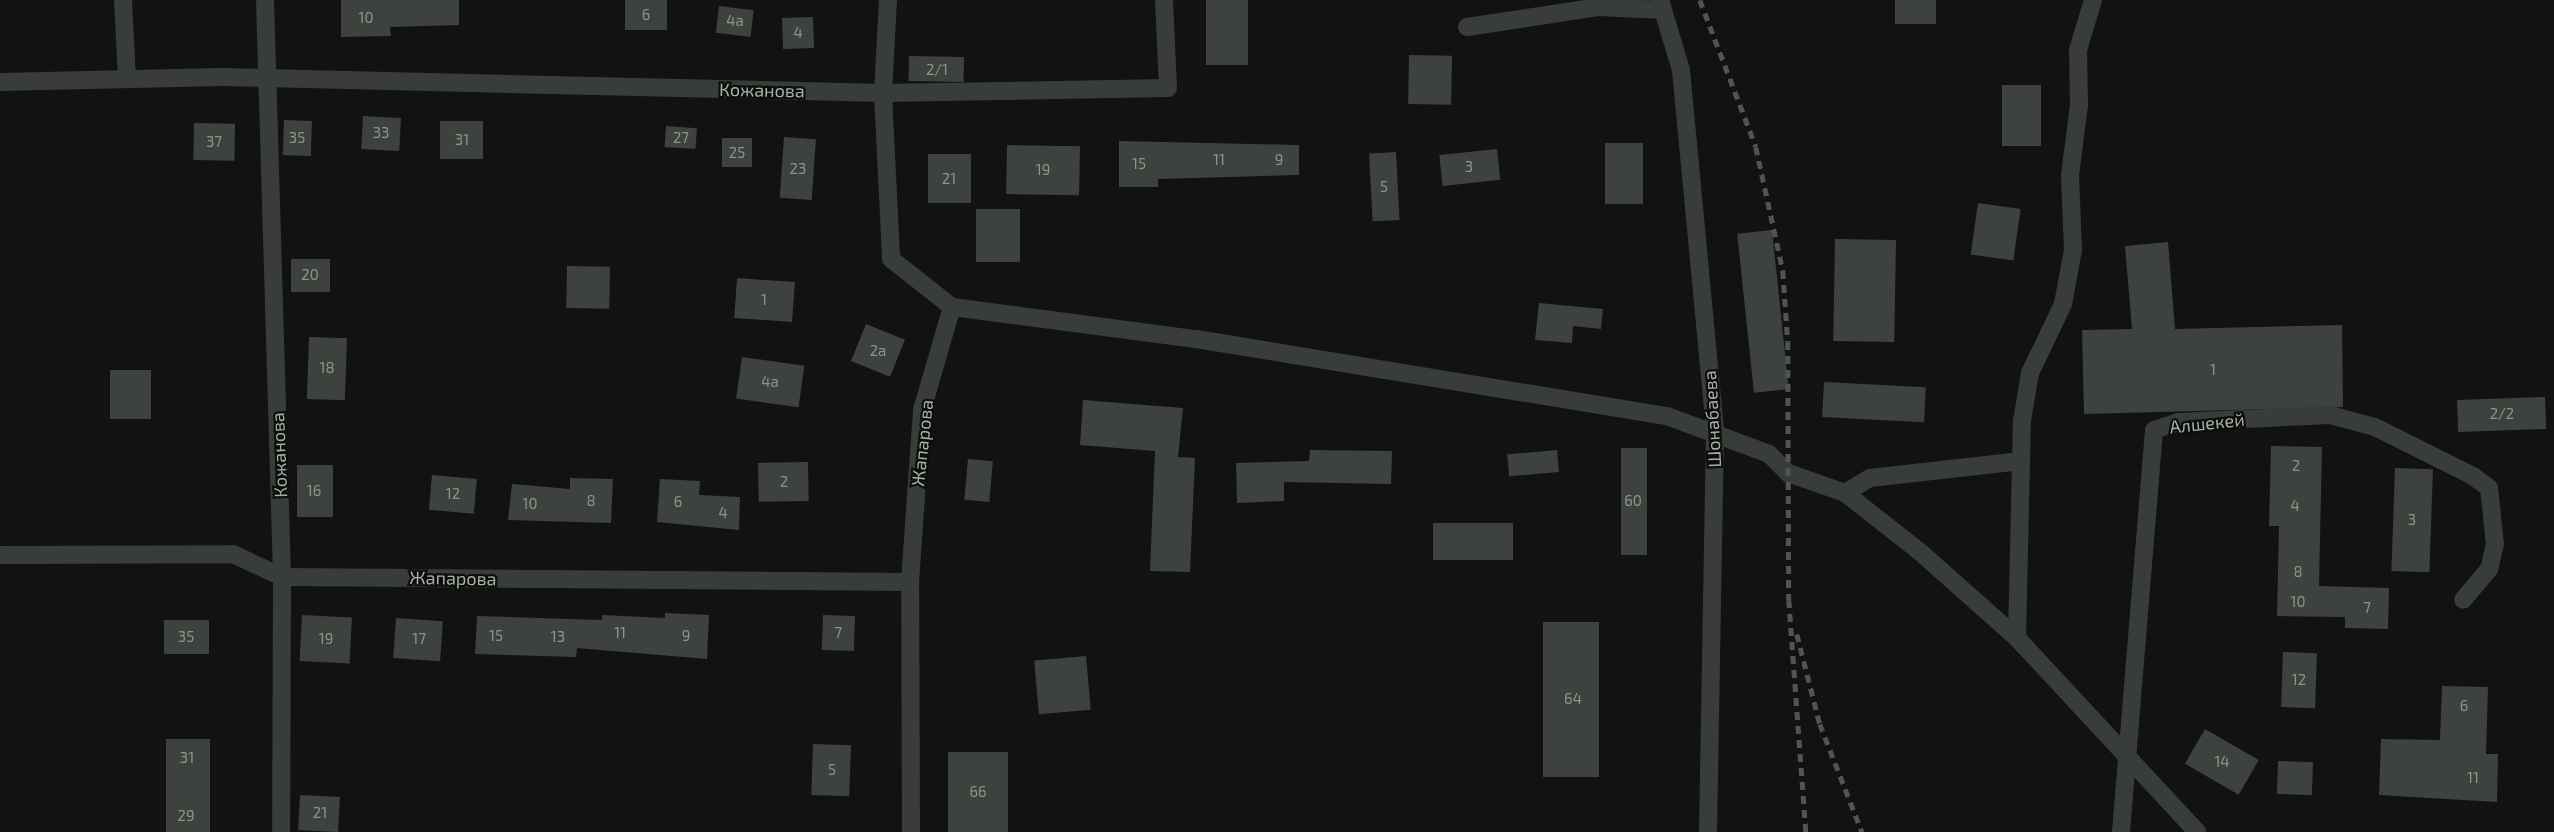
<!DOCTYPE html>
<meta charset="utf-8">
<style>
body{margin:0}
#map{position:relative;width:2554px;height:832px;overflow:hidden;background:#111211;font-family:"Exo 2",sans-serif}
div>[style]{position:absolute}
.building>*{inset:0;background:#3e423e;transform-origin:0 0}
.street>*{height:18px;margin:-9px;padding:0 9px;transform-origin:9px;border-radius:9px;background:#393d39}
.rail>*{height:4.5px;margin-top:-2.25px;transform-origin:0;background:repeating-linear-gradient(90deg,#50554e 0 8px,transparent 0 14px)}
span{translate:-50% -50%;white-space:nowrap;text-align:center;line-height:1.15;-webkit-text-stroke:4.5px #0c0d0c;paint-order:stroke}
.number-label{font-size:15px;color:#8c958a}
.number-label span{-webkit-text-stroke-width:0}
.street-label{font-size:18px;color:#a6b1a4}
</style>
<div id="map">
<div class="building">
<i style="clip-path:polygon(341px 0,459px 0,459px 25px,390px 27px,391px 36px,341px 37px)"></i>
<i style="left:625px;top:0;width:42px;height:30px"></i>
<i style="left:1206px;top:0;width:42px;height:65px"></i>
<i style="left:1895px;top:0;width:41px;height:24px"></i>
<i style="left:719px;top:6px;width:35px;height:27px;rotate:7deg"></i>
<i style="left:813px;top:17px;width:31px;height:31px;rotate:88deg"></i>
<i style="left:1409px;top:55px;width:43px;height:49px;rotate:1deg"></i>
<i style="left:909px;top:56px;width:55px;height:25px;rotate:1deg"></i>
<i style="left:2002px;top:85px;width:39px;height:61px"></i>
<i style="left:363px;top:116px;width:38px;height:33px;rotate:3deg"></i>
<i style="left:284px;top:120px;width:28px;height:35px;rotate:2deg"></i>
<i style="left:440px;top:121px;width:43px;height:38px"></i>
<i style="left:194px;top:123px;width:41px;height:37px;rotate:1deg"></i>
<i style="left:666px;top:126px;width:31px;height:21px;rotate:4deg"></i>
<i style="left:784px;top:137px;width:32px;height:61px;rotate:4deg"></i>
<i style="left:722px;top:138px;width:30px;height:29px"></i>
<i style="clip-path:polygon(1119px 141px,1299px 145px,1299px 175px,1158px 179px,1158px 187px,1119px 187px)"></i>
<i style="left:1605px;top:143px;width:38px;height:61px"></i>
<i style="left:1007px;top:145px;width:73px;height:49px;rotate:1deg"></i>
<i style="left:1497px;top:149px;width:31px;height:58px;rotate:84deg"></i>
<i style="left:1396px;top:152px;width:68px;height:27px;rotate:87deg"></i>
<i style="left:928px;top:154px;width:43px;height:49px"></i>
<i style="left:1978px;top:203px;width:43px;height:52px;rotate:8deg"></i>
<i style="left:976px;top:209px;width:44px;height:53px"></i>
<i style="left:1772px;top:230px;width:160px;height:35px;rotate:84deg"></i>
<i style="left:1835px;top:239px;width:61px;height:102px;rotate:1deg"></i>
<i style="clip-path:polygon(2168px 242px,2175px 329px,2342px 325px,2343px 407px,2084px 414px,2082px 330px,2132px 329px,2125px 246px)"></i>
<i style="left:291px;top:259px;width:39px;height:33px"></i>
<i style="left:567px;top:266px;width:43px;height:42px;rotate:1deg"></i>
<i style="left:737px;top:278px;width:58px;height:40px;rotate:4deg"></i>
<i style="clip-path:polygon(1539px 303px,1603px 309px,1601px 329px,1573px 326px,1572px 343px,1535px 340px)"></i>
<i style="left:866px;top:324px;width:42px;height:40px;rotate:22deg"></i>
<i style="left:309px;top:337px;width:38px;height:62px;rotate:2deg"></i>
<i style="left:742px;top:357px;width:63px;height:42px;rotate:8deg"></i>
<i style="left:110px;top:370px;width:41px;height:49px"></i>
<i style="left:1824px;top:382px;width:102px;height:35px;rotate:3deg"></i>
<i style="left:2545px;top:397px;width:32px;height:88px;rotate:88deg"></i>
<i style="clip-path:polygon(1083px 400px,1183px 408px,1178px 457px,1195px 458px,1190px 572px,1150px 571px,1155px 451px,1080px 445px)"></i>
<i style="clip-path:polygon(2271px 446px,2322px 447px,2319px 586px,2389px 588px,2388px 629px,2345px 628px,2345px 617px,2277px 616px,2279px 526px,2269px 526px)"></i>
<i style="left:1621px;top:448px;width:26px;height:107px"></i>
<i style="clip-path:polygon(1310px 450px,1392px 451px,1391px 484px,1284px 482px,1284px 501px,1237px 503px,1236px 463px,1309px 461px)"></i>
<i style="left:1557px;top:450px;width:22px;height:50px;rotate:85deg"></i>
<i style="left:968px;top:459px;width:25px;height:41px;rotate:5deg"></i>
<i style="left:808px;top:462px;width:39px;height:50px;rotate:89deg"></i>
<i style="left:297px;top:465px;width:36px;height:52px"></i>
<i style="left:2395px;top:468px;width:38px;height:103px;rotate:2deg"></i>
<i style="left:432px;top:475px;width:45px;height:35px;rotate:5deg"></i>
<i style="clip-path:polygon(570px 478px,613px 479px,611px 523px,508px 520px,512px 484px,570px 489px)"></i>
<i style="clip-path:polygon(660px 479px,700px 481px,699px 495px,740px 497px,739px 530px,657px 522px)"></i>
<i style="left:1433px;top:523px;width:80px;height:37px"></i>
<i style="clip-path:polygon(665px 613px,709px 615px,707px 659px,577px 648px,576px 657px,475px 654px,477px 616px,602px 620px,602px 615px,665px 618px)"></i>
<i style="left:302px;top:615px;width:50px;height:46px;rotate:3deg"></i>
<i style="left:823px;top:615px;width:32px;height:35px;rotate:2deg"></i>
<i style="left:396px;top:618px;width:47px;height:40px;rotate:4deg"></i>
<i style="left:164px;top:620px;width:45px;height:34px"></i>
<i style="left:1543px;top:622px;width:56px;height:155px"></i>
<i style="left:2283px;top:652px;width:34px;height:55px;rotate:2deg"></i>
<i style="left:1086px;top:656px;width:54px;height:52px;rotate:85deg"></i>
<i style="clip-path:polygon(2442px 686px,2488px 687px,2486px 754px,2498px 754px,2497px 802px,2379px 795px,2381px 739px,2440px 740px)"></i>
<i style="left:2205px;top:729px;width:62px;height:40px;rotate:30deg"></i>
<i style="left:166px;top:739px;width:44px;height:93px"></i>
<i style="left:813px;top:744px;width:38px;height:51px;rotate:2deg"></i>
<i style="left:1008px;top:752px;width:80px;height:60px;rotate:90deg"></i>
<i style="left:2278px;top:761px;width:35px;height:33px;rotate:2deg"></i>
<i style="left:300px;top:795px;width:40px;height:35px;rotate:3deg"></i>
</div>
<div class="street">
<i style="left:123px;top:0;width:79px;rotate:87.1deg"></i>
<i style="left:265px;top:0;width:577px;rotate:88.31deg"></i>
<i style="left:282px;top:577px;width:255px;rotate:90.2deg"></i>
<i style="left:888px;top:0;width:93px;rotate:93.1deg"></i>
<i style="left:883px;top:93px;width:166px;rotate:87.2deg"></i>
<i style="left:891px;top:259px;width:78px;rotate:38.2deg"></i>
<i style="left:952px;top:307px;width:246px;rotate:7.5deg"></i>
<i style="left:1196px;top:339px;width:477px;rotate:9.3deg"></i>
<i style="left:1667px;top:416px;width:109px;rotate:20.4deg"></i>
<i style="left:1769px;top:454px;width:27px;rotate:45deg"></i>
<i style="left:1788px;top:473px;width:60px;rotate:19.3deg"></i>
<i style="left:1845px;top:493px;width:94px;rotate:38.1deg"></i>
<i style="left:1919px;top:551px;width:131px;rotate:41.6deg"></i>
<i style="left:2017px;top:638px;width:265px;rotate:47.1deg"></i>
<i style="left:1660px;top:0;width:73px;rotate:73.3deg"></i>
<i style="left:1681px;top:70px;width:363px;rotate:84.6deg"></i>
<i style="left:1715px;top:431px;width:401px;rotate:91deg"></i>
<i style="left:1467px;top:27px;width:134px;rotate:-8.6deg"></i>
<i style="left:1599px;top:7px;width:64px;rotate:2.7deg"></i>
<i style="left:0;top:82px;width:221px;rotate:-1.3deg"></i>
<i style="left:221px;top:77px;width:662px;rotate:1.38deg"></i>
<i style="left:883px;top:93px;width:285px;rotate:-1deg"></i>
<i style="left:1168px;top:88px;width:88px;rotate:-92.6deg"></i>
<i style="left:1845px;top:493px;width:29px;rotate:-31deg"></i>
<i style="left:1870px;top:478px;width:152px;rotate:-6.4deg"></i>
<i style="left:0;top:555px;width:233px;rotate:-0.2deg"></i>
<i style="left:233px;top:554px;width:54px;rotate:25.1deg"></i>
<i style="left:282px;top:577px;width:628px;rotate:0.46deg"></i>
<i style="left:2017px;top:638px;width:217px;rotate:-88.7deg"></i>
<i style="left:2022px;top:421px;width:49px;rotate:-80.5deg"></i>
<i style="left:2030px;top:373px;width:76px;rotate:-64.4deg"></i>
<i style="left:2063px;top:304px;width:55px;rotate:-79.5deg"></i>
<i style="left:2073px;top:250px;width:75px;rotate:-92.3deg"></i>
<i style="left:2070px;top:175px;width:71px;rotate:-82.7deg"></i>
<i style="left:2079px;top:105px;width:55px;rotate:-91deg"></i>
<i style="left:2078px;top:50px;width:52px;rotate:-73.3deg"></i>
<i style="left:911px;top:832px;width:250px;rotate:-90.2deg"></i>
<i style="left:910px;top:582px;width:172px;rotate:-86deg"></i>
<i style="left:922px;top:410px;width:107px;rotate:-73.8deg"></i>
<i style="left:2121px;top:832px;width:403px;rotate:-85.3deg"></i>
<i style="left:2154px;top:430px;width:25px;rotate:-18deg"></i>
<i style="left:2178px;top:422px;width:152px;rotate:-2.6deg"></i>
<i style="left:2330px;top:415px;width:47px;rotate:14.9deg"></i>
<i style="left:2375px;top:427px;width:110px;rotate:26.6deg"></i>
<i style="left:2473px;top:476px;width:20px;rotate:37deg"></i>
<i style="left:2489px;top:488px;width:56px;rotate:83.9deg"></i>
<i style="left:2495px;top:544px;width:26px;rotate:103deg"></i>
<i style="left:2489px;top:569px;width:40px;rotate:130deg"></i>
</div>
<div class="rail">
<i style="left:1700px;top:0;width:157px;rotate:69.1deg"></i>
<i style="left:1756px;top:147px;width:127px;rotate:77.7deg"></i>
<i style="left:1783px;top:271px;width:71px;rotate:86deg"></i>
<i style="left:1788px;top:342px;width:258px;rotate:89.8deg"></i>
<i style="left:1789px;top:600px;width:233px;rotate:85.8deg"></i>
<i style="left:1797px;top:634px;width:93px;rotate:75.7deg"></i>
<i style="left:1820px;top:724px;width:116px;rotate:68.7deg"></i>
</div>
<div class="number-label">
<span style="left:646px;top:15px">6</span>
<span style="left:366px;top:18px">10</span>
<span style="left:735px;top:21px">4а</span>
<span style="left:798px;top:33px">4</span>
<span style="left:937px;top:70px">2/1</span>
<span style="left:381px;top:133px">33</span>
<span style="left:297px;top:138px">35</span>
<span style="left:681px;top:138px">27</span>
<span style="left:462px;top:140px">31</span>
<span style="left:214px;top:142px">37</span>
<span style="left:737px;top:153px">25</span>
<span style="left:1219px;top:160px">11</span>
<span style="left:1279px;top:160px">9</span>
<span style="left:1139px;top:164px">15</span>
<span style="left:1469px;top:167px">3</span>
<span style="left:798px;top:169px">23</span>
<span style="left:1043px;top:170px">19</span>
<span style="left:949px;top:179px">21</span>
<span style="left:1384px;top:187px">5</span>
<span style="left:310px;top:275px">20</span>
<span style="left:764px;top:300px">1</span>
<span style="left:878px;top:351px">2а</span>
<span style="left:327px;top:368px">18</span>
<span style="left:2213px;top:370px">1</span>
<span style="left:770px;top:382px">4а</span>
<span style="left:2502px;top:414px">2/2</span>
<span style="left:2296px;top:466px">2</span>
<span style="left:784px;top:482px">2</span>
<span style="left:314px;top:491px">16</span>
<span style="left:453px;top:494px">12</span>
<span style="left:591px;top:501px">8</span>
<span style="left:1633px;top:501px">60</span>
<span style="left:678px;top:502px">6</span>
<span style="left:530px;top:504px">10</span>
<span style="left:2295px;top:506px">4</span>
<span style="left:723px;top:513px">4</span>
<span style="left:2412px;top:520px">3</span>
<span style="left:2298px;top:572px">8</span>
<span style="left:2298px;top:602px">10</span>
<span style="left:2367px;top:608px">7</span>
<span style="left:620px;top:633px">11</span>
<span style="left:838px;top:633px">7</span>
<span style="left:496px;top:636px">15</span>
<span style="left:686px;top:636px">9</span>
<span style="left:186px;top:637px">35</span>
<span style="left:558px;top:637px">13</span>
<span style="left:326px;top:639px">19</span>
<span style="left:419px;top:639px">17</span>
<span style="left:2299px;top:680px">12</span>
<span style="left:1573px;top:699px">64</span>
<span style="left:2464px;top:706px">6</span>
<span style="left:187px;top:758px">31</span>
<span style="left:2222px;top:762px">14</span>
<span style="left:832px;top:770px">5</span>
<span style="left:2473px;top:778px">11</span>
<span style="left:978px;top:792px">66</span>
<span style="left:320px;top:813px">21</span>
<span style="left:186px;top:816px">29</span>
</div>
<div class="street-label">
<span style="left:762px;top:90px;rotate:1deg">Кожанова</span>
<span style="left:1712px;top:419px;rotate:-93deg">Шонабаева</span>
<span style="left:2207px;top:423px;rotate:-6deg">Алшекей</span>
<span style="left:922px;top:443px;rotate:-84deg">Жапарова</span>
<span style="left:279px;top:455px;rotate:-92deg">Кожанова</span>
<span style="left:453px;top:578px;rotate:1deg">Жапарова</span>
</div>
</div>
